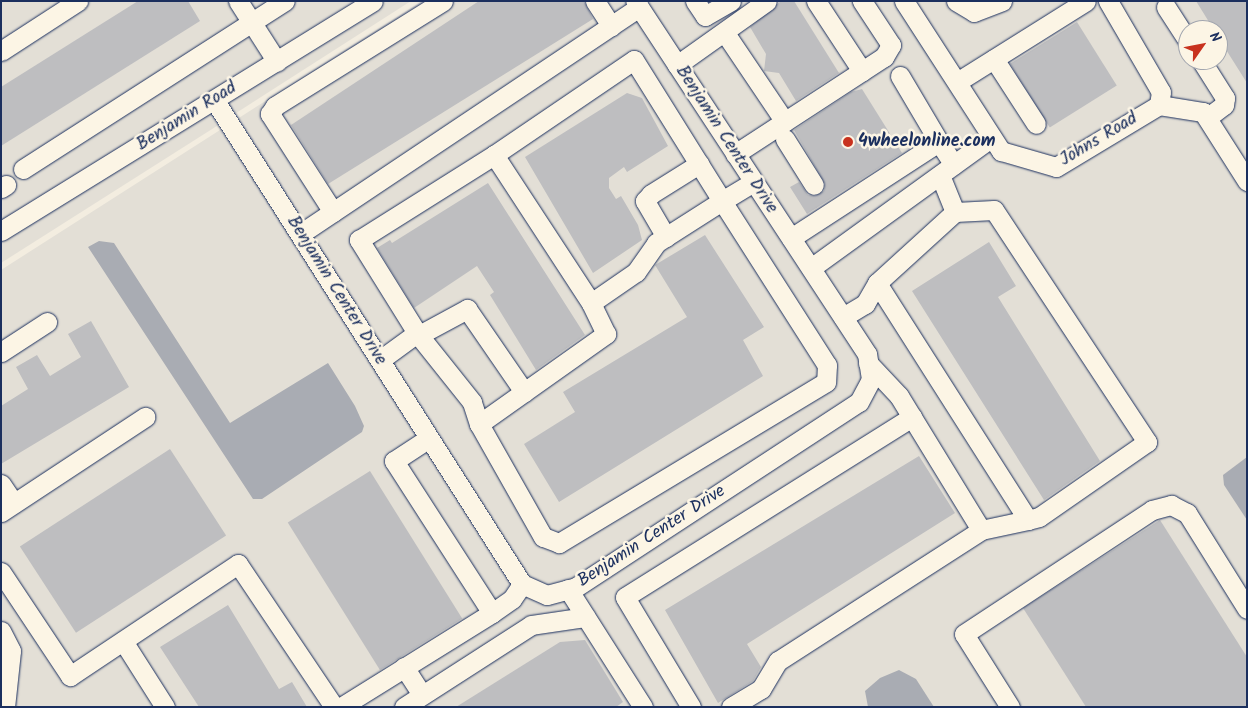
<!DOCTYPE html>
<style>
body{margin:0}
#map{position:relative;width:1248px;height:708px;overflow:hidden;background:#f3ede0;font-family:Kalam,sans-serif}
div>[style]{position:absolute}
.built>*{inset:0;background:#e3dfd6}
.water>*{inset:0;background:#a9acb3}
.building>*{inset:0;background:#bebec0;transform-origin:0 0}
.roads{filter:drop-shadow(0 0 1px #1b2f5e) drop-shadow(0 0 1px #1b2f5e)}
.minor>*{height:19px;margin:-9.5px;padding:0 9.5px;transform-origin:9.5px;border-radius:9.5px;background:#fcf5e5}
.dots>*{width:14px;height:14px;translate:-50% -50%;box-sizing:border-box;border:2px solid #fcf5e5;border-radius:50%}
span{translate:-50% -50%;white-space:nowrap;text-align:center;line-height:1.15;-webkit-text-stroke:5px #fcf5e5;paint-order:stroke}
.street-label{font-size:18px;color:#1b2f5e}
.poi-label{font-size:18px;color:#1b2f5e;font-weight:700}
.left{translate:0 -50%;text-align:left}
.frame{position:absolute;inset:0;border:2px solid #1b2f5e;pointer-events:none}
.north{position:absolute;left:1178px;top:20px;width:50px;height:50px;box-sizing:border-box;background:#fcf5e5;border:1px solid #a2a6af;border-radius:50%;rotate:57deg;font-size:14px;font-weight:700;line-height:20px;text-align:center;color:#1b2f5e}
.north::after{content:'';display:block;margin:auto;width:18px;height:22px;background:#c8321e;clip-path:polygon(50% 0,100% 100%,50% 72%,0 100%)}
</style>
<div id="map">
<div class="built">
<i style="clip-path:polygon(1px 1px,359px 1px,1px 223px)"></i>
<i style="clip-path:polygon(386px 1px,411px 1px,233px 115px,225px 102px)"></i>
<i style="clip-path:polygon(evenodd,422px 1px,1247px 1px,1247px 707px,1px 707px,1px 270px,422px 1px,1188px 30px,1218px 30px,1218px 60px,1188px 60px,1188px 30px)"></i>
<i style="clip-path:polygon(212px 111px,220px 124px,1px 263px,1px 239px)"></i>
</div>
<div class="water">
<i style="clip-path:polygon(99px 241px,114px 243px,230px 423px,328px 363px,355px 406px,364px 426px,362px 432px,262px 499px,253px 499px,88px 247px)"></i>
<i style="clip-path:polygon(1247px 457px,1247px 520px,1224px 485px,1223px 475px)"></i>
<i style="clip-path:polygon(899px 670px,916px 679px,934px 707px,868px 707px,865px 691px,880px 678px)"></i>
</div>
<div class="building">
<i style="clip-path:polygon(138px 1px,188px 1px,200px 21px,1px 146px,1px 87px)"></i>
<i style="clip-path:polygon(479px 1px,584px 1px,593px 19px,328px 184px,291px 125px)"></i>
<i style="clip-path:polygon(781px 1px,794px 1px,839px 73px,796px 101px,779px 73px,764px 71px,766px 54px,750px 27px)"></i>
<i style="clip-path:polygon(1196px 1px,1247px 1px,1247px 83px,1218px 37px,1218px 30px,1214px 30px)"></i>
<i style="left:1077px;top:22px;width:75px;height:79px;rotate:58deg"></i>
<i style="clip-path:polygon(862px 89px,902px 153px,807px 214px,790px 187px,799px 182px,808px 195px,815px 196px,824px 191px,825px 184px,794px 130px,851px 92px)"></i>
<i style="clip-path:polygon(627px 93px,642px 98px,668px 146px,627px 172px,624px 167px,609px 178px,609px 188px,616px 199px,621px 196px,638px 225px,642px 240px,593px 273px,525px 157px)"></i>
<i style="clip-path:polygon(488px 183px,585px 335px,536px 370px,490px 295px,494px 292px,477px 266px,414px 308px,377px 248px,390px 240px,392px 243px)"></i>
<i style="clip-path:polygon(705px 235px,764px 327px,743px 340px,763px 376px,559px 502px,524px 444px,575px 412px,563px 392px,687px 317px,655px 265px)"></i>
<i style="clip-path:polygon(989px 242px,1016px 286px,998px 297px,1100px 461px,1044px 500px,912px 291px)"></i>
<i style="clip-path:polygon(91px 321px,129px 387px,1px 464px,1px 406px,28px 389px,16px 367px,37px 355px,50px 376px,81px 357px,68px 334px)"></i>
<i style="left:170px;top:449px;width:103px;height:179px;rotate:57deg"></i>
<i style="clip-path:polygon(919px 456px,955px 513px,747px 644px,761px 667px,753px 681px,718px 703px,665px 610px)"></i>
<i style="left:370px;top:471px;width:174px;height:97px;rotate:58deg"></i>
<i style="clip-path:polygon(1160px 520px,1247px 657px,1247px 707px,1086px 707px,1023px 608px)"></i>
<i style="clip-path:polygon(228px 605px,279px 689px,292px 682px,307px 707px,199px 707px,160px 647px)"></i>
<i style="clip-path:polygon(585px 640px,623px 702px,616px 707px,456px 707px,560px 642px)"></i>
</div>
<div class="roads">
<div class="minor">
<i style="left:238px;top:1px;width:72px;rotate:57.4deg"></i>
<i style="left:595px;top:1px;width:30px;rotate:57deg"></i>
<i style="left:695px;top:1px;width:18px;rotate:56deg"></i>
<i style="left:705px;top:16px;width:30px;rotate:-30deg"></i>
<i style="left:816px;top:1px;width:84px;rotate:56.7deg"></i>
<i style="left:904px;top:1px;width:179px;rotate:57.1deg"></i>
<i style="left:1001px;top:151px;width:57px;rotate:16.2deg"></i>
<i style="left:1056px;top:167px;width:120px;rotate:-31deg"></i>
<i style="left:1159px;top:105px;width:45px;rotate:9deg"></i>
<i style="left:1203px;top:112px;width:82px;rotate:57.5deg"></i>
<i style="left:956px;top:1px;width:21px;rotate:31deg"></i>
<i style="left:974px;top:12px;width:30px;rotate:-21deg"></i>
<i style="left:1108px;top:1px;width:105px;rotate:59.8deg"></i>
<i style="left:1161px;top:92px;width:13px;rotate:99deg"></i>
<i style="left:1166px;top:7px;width:40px;rotate:57.1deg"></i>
<i style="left:725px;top:33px;width:107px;rotate:56deg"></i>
<i style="left:1px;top:51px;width:92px;rotate:-33deg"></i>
<i style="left:994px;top:59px;width:77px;rotate:57.1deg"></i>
<i style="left:1201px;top:60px;width:45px;rotate:57.7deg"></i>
<i style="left:1225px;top:98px;width:7px;rotate:98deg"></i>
<i style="left:1224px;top:105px;width:21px;rotate:143deg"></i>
<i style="left:677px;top:65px;width:110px;rotate:-35.4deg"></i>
<i style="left:900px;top:76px;width:77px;rotate:59.4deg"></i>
<i style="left:957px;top:82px;width:152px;rotate:-32.1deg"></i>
<i style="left:215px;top:101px;width:572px;rotate:57.56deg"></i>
<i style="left:522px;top:584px;width:27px;rotate:24deg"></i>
<i style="left:547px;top:595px;width:30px;rotate:-15deg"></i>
<i style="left:576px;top:587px;width:338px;rotate:-33.2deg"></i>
<i style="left:859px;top:402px;width:26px;rotate:-62deg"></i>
<i style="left:871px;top:379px;width:25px;rotate:-99deg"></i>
<i style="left:867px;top:354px;width:422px;rotate:-123.3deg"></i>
<i style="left:785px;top:139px;width:54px;rotate:57.8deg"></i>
<i style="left:735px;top:154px;width:178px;rotate:-33.1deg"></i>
<i style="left:884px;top:57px;width:14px;rotate:-60deg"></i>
<i style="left:891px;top:45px;width:53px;rotate:-123.4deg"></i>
<i style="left:23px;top:169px;width:311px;rotate:-32.7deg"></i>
<i style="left:940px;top:175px;width:40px;rotate:68deg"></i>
<i style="left:955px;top:212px;width:39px;rotate:-3deg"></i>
<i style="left:994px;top:210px;width:278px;rotate:56.6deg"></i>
<i style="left:1147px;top:442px;width:131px;rotate:145.2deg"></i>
<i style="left:1039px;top:517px;width:11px;rotate:165deg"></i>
<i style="left:1028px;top:520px;width:281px;rotate:-122.5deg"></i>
<i style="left:877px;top:283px;width:105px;rotate:-42.3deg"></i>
<i style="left:1px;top:188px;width:6px;rotate:-31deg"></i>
<i style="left:722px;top:201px;width:195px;rotate:57.4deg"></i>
<i style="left:827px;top:365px;width:17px;rotate:93deg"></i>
<i style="left:826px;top:382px;width:312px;rotate:148.9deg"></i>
<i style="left:559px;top:543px;width:17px;rotate:-159deg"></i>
<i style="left:543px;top:537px;width:130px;rotate:-119.5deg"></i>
<i style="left:479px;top:424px;width:156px;rotate:-35.3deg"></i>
<i style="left:606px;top:334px;width:34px;rotate:-116deg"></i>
<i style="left:591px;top:303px;width:55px;rotate:-34.6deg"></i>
<i style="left:636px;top:272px;width:35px;rotate:-55deg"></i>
<i style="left:656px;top:243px;width:78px;rotate:-32.5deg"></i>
<i style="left:333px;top:212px;width:117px;rotate:-122.7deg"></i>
<i style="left:270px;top:114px;width:9px;rotate:-58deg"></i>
<i style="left:275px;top:106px;width:198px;rotate:-32deg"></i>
<i style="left:1px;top:231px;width:437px;rotate:-31.7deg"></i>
<i style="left:300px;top:234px;width:408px;rotate:-33.8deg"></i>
<i style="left:666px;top:237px;width:42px;rotate:-120.3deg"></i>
<i style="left:645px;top:201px;width:9px;rotate:-49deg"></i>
<i style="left:651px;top:194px;width:57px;rotate:-32deg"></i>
<i style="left:791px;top:238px;width:176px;rotate:-33deg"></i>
<i style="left:939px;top:142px;width:27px;rotate:57deg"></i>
<i style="left:811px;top:268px;width:223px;rotate:-35.9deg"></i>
<i style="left:591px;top:303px;width:177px;rotate:-123.2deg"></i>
<i style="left:494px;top:155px;width:169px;rotate:-34.2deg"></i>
<i style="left:634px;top:60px;width:166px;rotate:58deg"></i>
<i style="left:722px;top:201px;width:37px;rotate:-31deg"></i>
<i style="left:843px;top:317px;width:26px;rotate:-31deg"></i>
<i style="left:865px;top:304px;width:24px;rotate:-60deg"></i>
<i style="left:419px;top:335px;width:55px;rotate:-28.4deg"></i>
<i style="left:467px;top:309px;width:101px;rotate:55.5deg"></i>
<i style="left:1px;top:352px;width:55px;rotate:-33.1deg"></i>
<i style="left:380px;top:360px;width:46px;rotate:-36.1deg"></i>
<i style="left:868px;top:363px;width:45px;rotate:46.8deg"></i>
<i style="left:899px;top:396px;width:157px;rotate:58.5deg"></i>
<i style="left:981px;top:530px;width:48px;rotate:-12deg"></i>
<i style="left:479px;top:424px;width:23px;rotate:-108deg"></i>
<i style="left:472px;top:402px;width:88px;rotate:-128.6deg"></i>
<i style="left:417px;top:333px;width:110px;rotate:-121.9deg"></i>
<i style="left:359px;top:240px;width:160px;rotate:-32.2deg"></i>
<i style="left:1px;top:484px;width:23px;rotate:56deg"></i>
<i style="left:1px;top:512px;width:173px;rotate:-33.4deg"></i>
<i style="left:1px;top:572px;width:125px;rotate:56.4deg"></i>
<i style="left:70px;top:676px;width:202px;rotate:-33.7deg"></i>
<i style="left:238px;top:564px;width:172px;rotate:56.1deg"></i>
<i style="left:568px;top:589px;width:140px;rotate:57.6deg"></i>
<i style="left:492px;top:613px;width:24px;rotate:-35deg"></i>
<i style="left:512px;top:599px;width:18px;rotate:-56deg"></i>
<i style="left:1px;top:631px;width:22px;rotate:63deg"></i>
<i style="left:11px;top:651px;width:56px;rotate:96.1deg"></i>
<i style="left:123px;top:641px;width:78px;rotate:57.5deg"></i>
<i style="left:404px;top:667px;width:33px;rotate:57deg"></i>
<i style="left:341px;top:707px;width:178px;rotate:-31.9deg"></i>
<i style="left:492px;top:613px;width:181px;rotate:-122.8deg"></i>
<i style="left:394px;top:461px;width:42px;rotate:-33.3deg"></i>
<i style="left:404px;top:707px;width:151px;rotate:-32.8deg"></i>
<i style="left:531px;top:625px;width:55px;rotate:-8.4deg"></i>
<i style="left:691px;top:707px;width:128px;rotate:-121deg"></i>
<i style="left:625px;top:597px;width:339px;rotate:-32.1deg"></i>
<i style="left:731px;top:707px;width:35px;rotate:-31deg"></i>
<i style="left:761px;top:689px;width:33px;rotate:-59deg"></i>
<i style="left:778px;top:661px;width:242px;rotate:-32.8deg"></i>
<i style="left:1010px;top:707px;width:86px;rotate:-122.2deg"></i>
<i style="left:964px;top:634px;width:225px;rotate:-33.4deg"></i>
<i style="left:1152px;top:510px;width:20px;rotate:-15deg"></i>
<i style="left:1171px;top:505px;width:18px;rotate:27deg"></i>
<i style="left:1187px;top:513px;width:113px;rotate:58deg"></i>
</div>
</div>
<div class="dots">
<i style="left:848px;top:142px;background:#c8321e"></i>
</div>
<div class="street-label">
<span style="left:187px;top:117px;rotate:-32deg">Benjamin Road</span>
<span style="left:726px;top:140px;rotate:57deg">Benjamin Center Drive</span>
<span style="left:1099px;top:140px;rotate:-31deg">Johns Road</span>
<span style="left:336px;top:291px;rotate:58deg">Benjamin Center Drive</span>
<span style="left:652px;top:537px;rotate:-33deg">Benjamin Center Drive</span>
</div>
<div class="poi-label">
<span class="left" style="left:858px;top:142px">4wheelonline.com</span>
</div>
<div class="frame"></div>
<div class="north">N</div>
</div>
